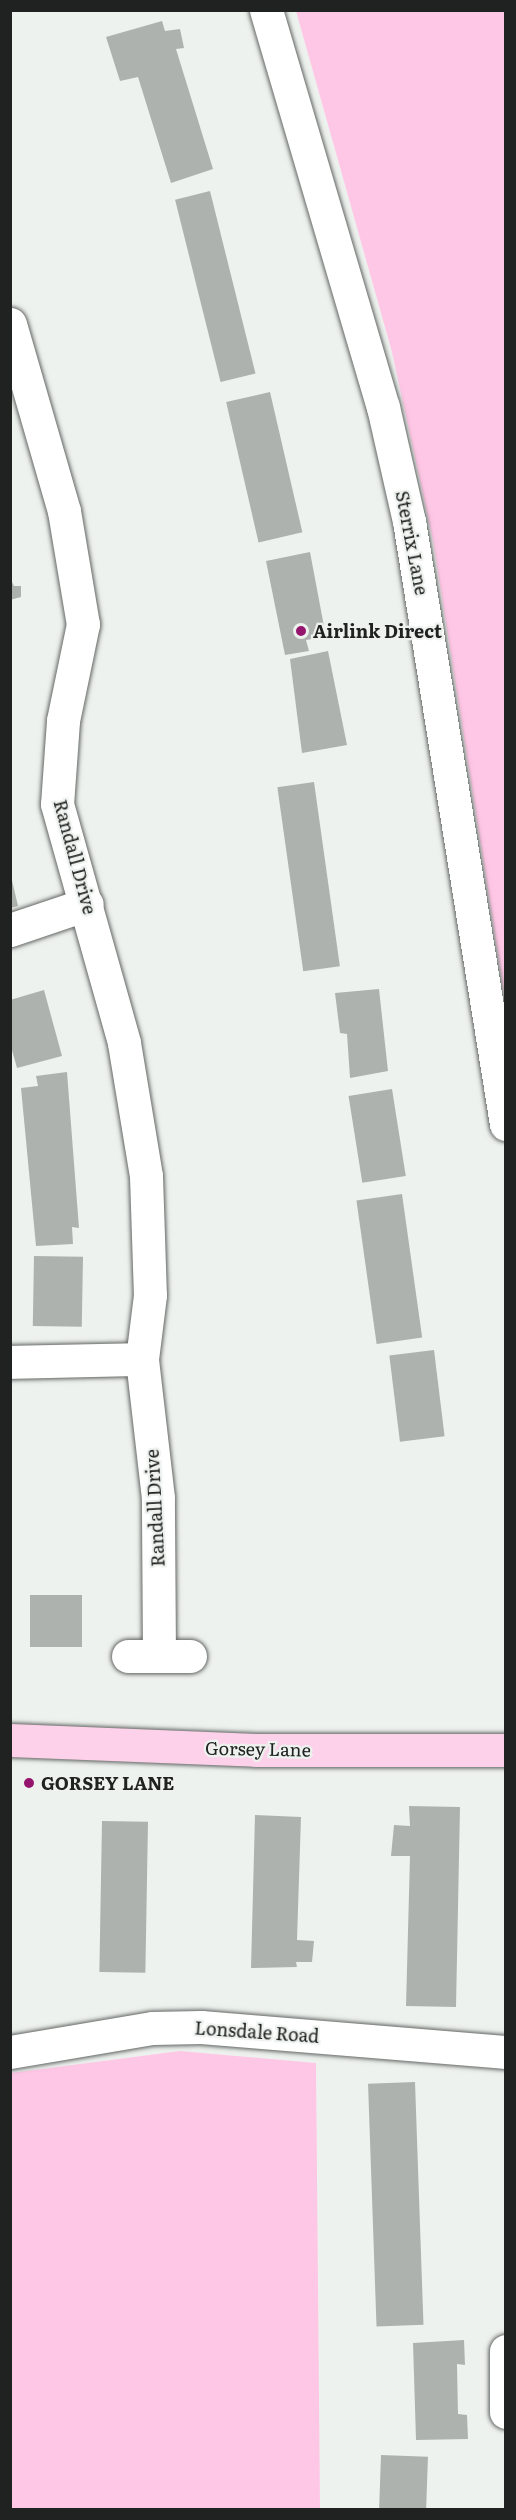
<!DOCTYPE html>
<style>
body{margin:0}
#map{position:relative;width:516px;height:2520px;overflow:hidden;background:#eef2ef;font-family:Literata,serif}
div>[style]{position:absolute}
.green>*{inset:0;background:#ffc7e6}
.building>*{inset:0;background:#aeb2af;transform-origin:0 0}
.roads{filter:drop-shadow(0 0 2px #646865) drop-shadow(0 0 2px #646865)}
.minor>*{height:33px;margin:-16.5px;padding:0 16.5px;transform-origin:16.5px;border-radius:16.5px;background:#fff}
.major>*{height:33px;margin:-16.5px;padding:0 16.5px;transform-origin:16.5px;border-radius:16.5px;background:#fcd1e9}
.dots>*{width:16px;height:16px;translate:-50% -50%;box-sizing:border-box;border:3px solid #eef2ef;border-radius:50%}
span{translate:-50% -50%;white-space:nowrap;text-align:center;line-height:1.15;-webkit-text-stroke:4.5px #eef2ef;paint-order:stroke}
.street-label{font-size:18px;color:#202221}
.poi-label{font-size:18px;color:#202221;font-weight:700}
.left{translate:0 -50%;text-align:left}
.frame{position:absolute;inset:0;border:12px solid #202221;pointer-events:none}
</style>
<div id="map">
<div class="green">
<i style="clip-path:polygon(296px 11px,505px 11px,505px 1000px,433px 541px,392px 352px)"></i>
<i style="clip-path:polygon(180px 2051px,316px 2063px,320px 2509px,11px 2509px,11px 2073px)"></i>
</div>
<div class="building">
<i style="clip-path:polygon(162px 21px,165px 31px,180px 29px,184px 48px,176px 49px,213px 169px,171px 183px,138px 77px,120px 81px,106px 37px)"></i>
<i style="left:210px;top:191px;width:188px;height:36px;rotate:76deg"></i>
<i style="left:270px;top:392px;width:144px;height:45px;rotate:77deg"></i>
<i style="clip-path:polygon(310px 552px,326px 637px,306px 640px,309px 651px,285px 655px,266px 561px)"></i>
<i style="clip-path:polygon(10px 578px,14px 586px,21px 586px,21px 597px,10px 600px)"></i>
<i style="clip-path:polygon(328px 651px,347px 745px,302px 753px,290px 659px)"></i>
<i style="left:314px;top:782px;width:186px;height:37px;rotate:82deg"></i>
<i style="clip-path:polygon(11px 876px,18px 906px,10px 908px,10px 877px)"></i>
<i style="clip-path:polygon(379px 989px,388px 1071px,350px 1078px,347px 1034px,340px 1033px,335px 993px)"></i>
<i style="clip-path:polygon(44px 990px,62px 1056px,17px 1068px,10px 1043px,10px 1000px)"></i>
<i style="clip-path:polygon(67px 1072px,79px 1228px,72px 1227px,73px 1244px,36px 1246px,21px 1088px,38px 1086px,36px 1076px)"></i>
<i style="left:392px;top:1089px;width:88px;height:44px;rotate:81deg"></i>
<i style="left:402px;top:1194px;width:145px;height:46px;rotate:82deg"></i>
<i style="left:34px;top:1256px;width:49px;height:70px;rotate:1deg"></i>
<i style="left:434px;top:1350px;width:87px;height:45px;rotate:83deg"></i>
<i style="left:30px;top:1595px;width:52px;height:52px"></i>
<i style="clip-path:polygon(409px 1806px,460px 1807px,456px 2007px,406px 2006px,410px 1856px,391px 1856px,394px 1825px,410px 1826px)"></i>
<i style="clip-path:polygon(255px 1815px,301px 1817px,297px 1940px,314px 1941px,312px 1962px,296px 1962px,297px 1967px,251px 1968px)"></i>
<i style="left:102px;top:1821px;width:46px;height:151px;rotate:1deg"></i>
<i style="left:415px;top:2082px;width:243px;height:47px;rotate:88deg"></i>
<i style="clip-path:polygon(464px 2340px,465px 2365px,457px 2364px,458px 2414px,467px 2415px,468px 2439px,416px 2440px,413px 2343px)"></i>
<i style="left:381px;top:2455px;width:47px;height:55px;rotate:2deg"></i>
</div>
<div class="roads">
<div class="minor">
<i style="left:266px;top:10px;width:414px;rotate:73.6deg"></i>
<i style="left:383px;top:407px;width:117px;rotate:77.2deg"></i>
<i style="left:409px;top:521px;width:611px;rotate:80.86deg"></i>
<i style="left:10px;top:324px;width:195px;rotate:73.9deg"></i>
<i style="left:64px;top:511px;width:115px;rotate:80.5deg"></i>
<i style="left:83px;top:624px;width:99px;rotate:101.7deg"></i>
<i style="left:63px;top:721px;width:83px;rotate:94.1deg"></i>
<i style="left:57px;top:804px;width:248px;rotate:74.3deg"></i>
<i style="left:124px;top:1043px;width:135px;rotate:80.6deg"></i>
<i style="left:146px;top:1176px;width:119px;rotate:88.1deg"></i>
<i style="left:150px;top:1295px;width:64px;rotate:97.1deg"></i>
<i style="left:142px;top:1359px;width:132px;rotate:178.7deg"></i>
<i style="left:10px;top:930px;width:81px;rotate:-18.7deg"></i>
<i style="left:128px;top:1656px;width:31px"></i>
<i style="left:159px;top:1656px;width:158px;rotate:-90.4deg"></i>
<i style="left:158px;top:1498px;width:140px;rotate:-96.6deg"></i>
<i style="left:159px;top:1656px;width:31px"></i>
<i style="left:10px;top:2052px;width:144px;rotate:-9.6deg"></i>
<i style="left:152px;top:2028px;width:49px;rotate:-1.2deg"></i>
<i style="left:201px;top:2027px;width:306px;rotate:4.7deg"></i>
<i style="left:506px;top:2351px;width:61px;rotate:90deg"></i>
</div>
<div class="major">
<i style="left:10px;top:1740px;width:246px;rotate:2.3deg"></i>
<i style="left:256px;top:1750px;width:250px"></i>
</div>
</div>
<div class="dots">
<i style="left:301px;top:631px;background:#95156e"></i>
<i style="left:29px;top:1783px;background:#95156e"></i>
</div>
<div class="street-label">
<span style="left:412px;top:543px;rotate:79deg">Sterrix Lane</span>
<span style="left:75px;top:857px;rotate:75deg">Randall Drive</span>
<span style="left:155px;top:1508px;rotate:-93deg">Randall Drive</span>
<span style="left:258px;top:1749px;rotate:1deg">Gorsey Lane</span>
<span style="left:257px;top:2032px;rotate:4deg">Lonsdale Road</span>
</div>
<div class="poi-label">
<span class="left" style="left:313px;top:631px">Airlink Direct</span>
<span class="left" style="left:41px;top:1783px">GORSEY LANE</span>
</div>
<div class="frame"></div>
</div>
